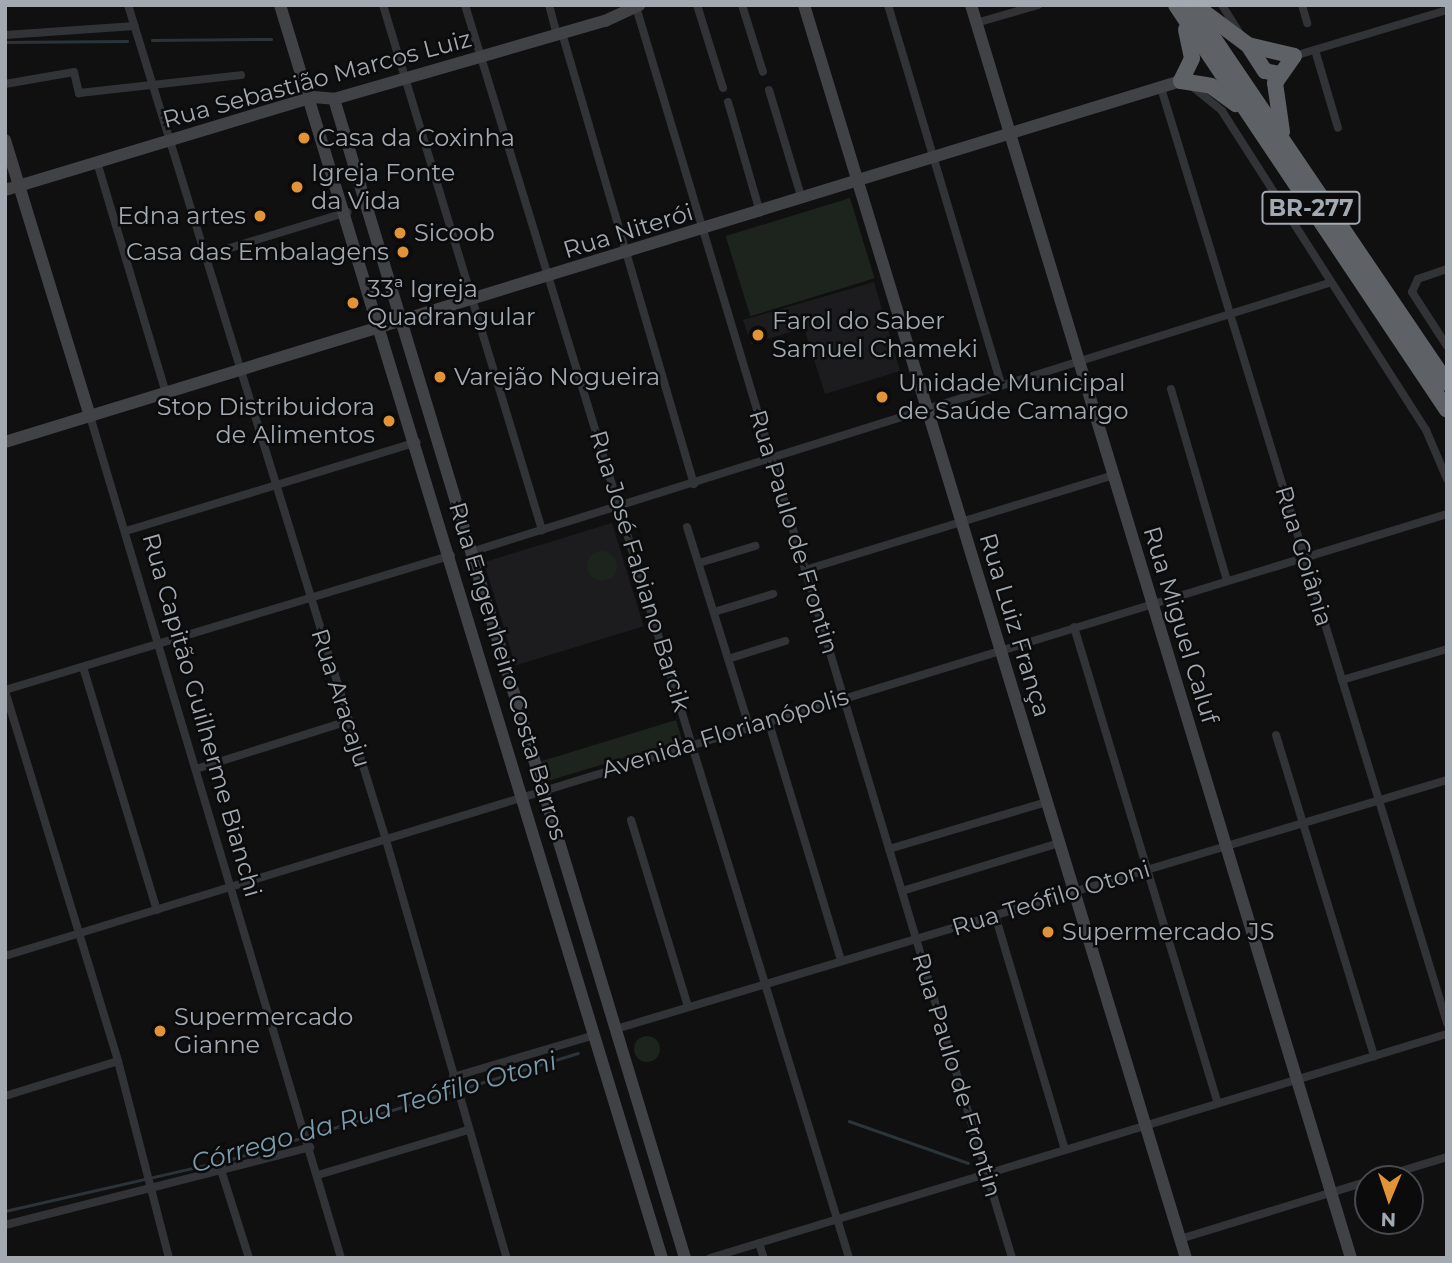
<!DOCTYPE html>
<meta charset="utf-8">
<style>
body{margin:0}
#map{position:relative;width:1452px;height:1263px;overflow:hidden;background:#101011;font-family:Montserrat,sans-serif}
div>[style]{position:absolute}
.built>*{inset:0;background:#1c1c1e;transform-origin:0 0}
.green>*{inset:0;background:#1d231d;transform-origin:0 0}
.round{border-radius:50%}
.stream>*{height:2.5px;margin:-1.25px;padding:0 1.25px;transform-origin:1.25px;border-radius:1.25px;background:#2b3439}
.street>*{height:8px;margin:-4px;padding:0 4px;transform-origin:4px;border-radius:4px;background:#313336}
.secondary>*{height:12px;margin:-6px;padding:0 6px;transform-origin:6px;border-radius:6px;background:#404246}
.highway>*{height:16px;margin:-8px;padding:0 8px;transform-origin:8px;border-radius:8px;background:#5e6166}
.dots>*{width:19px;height:19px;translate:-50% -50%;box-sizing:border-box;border:4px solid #0b0b0c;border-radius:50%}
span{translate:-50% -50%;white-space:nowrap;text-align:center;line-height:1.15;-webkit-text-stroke:5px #0b0b0c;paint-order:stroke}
.shield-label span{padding:2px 5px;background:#0b0b0c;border:2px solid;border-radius:5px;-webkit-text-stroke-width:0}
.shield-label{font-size:23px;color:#a2a9b1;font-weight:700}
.street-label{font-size:24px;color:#a2a9b1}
.poi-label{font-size:24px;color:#a2a9b1}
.left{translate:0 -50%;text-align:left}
.right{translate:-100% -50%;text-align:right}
.water-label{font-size:26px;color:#7b9aaa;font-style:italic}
.frame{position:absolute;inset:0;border:7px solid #a2a9b1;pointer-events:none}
.north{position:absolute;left:1354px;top:1165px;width:70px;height:70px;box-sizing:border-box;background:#0b0b0c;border:2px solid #474a4e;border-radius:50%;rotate:182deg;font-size:19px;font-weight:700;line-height:28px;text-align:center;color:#a2a9b1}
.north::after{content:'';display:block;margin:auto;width:24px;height:32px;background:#e29337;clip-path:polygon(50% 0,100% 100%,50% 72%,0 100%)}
</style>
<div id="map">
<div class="built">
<i style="clip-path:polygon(874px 282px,900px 371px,825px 394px,804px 328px,751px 344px,743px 320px)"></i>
<i style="left:612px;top:523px;width:108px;height:134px;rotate:73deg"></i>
</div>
<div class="green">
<i style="left:850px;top:198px;width:84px;height:130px;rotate:73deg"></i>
<i class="round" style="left:587px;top:551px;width:30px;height:30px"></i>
<i style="left:676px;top:720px;width:21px;height:142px;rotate:73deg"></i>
<i class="round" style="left:634px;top:1036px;width:26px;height:26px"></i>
</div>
<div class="stream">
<i style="left:152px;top:40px;width:119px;rotate:-0.5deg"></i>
<i style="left:5px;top:42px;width:122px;rotate:-0.5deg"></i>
<i style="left:461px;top:1089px;width:122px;rotate:-17.1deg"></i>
<i style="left:849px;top:1121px;width:126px;rotate:19.4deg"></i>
<i style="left:5px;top:1211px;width:233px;rotate:-12.9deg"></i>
<i style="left:232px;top:1159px;width:233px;rotate:-17deg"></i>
</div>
<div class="street">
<i style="left:128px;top:5px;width:874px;rotate:72.83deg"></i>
<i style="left:386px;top:840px;width:435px;rotate:73.9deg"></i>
<i style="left:383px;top:5px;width:549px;rotate:73.15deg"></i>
<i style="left:465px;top:5px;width:1311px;rotate:72.96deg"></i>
<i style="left:549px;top:5px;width:31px;rotate:75deg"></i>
<i style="left:697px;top:5px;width:87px;rotate:72.6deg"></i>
<i style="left:742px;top:5px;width:70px;rotate:72.6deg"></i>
<i style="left:888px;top:5px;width:396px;rotate:73.4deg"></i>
<i style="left:1222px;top:5px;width:36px;rotate:58deg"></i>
<i style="left:1302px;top:5px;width:19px;rotate:74deg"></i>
<i style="left:636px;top:7px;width:1306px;rotate:73.27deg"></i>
<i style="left:976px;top:23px;width:65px;rotate:-16.2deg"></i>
<i style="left:562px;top:33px;width:470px;rotate:73.7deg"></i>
<i style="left:5px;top:35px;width:130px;rotate:-4deg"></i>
<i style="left:1315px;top:50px;width:81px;rotate:73.6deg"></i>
<i style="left:1294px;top:56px;width:160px;rotate:-16.7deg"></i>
<i style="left:5px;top:84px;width:70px;rotate:-9.9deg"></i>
<i style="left:74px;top:72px;width:22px;rotate:77deg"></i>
<i style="left:79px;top:93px;width:163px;rotate:-6.3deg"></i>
<i style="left:1161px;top:88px;width:978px;rotate:72.99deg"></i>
<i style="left:1194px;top:88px;width:36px;rotate:39deg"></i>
<i style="left:1222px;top:111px;width:379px;rotate:57.4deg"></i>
<i style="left:1426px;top:430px;width:53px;rotate:66.8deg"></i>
<i style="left:769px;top:90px;width:114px;rotate:73.2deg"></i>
<i style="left:728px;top:102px;width:115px;rotate:73.8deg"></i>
<i style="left:97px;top:162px;width:241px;rotate:73.4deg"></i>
<i style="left:207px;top:255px;width:147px;rotate:-17deg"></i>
<i style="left:1447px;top:269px;width:31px;rotate:161deg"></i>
<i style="left:1418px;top:279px;width:14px;rotate:115deg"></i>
<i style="left:1412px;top:292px;width:64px;rotate:57.1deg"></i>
<i style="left:1171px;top:389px;width:199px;rotate:73.7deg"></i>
<i style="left:90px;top:416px;width:879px;rotate:73.4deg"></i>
<i style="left:687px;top:527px;width:208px;rotate:72.7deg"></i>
<i style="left:126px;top:531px;width:304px;rotate:-17deg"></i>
<i style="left:471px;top:552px;width:899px;rotate:-17.41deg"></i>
<i style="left:699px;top:563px;width:59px;rotate:-16.9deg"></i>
<i style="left:805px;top:570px;width:322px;rotate:-17.1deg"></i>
<i style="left:714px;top:612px;width:62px;rotate:-17deg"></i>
<i style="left:1074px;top:627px;width:497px;rotate:73.2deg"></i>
<i style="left:728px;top:659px;width:60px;rotate:-17.5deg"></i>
<i style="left:83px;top:667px;width:254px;rotate:73.1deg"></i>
<i style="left:1342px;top:680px;width:109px;rotate:-16.4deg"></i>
<i style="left:5px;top:690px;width:466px;rotate:-16.8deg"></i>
<i style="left:5px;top:691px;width:387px;rotate:73deg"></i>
<i style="left:118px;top:1061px;width:203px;rotate:75.5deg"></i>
<i style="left:768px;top:720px;width:252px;rotate:73.1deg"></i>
<i style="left:1276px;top:735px;width:336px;rotate:73deg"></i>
<i style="left:196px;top:769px;width:159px;rotate:-17.5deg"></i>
<i style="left:631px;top:820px;width:195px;rotate:73deg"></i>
<i style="left:889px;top:849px;width:165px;rotate:-16.6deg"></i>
<i style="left:902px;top:891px;width:164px;rotate:-17deg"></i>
<i style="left:995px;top:915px;width:245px;rotate:73.4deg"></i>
<i style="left:5px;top:956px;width:1508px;rotate:-17.04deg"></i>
<i style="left:616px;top:1029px;width:868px;rotate:-16.68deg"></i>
<i style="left:453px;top:1077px;width:148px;rotate:-16.5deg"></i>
<i style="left:5px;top:1096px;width:118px;rotate:-17.2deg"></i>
<i style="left:222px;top:1173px;width:89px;rotate:72.4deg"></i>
<i style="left:318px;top:1175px;width:157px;rotate:-16.7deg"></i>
<i style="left:1375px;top:1179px;width:75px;rotate:-17deg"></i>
<i style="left:5px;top:1225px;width:315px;rotate:-14.3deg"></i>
<i style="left:1180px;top:1239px;width:197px;rotate:-17.1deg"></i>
<i style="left:759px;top:1243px;width:16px;rotate:72deg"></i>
<i style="left:710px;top:1258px;width:770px;rotate:-16.91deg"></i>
</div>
<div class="secondary">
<i style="left:280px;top:5px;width:1310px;rotate:73.05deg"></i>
<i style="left:804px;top:5px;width:1310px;rotate:73.05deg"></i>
<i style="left:971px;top:5px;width:1309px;rotate:73.13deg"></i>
<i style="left:334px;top:99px;width:1211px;rotate:73.15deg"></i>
<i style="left:5px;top:140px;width:289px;rotate:72.9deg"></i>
<i style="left:5px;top:190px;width:322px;rotate:-16.8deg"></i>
<i style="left:313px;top:97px;width:21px;rotate:5deg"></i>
<i style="left:334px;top:99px;width:282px;rotate:-16.1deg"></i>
<i style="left:605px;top:21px;width:38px;rotate:-25deg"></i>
<i style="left:5px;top:442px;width:1230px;rotate:-17.07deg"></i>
</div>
<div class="highway">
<i style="left:1176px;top:5px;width:487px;rotate:56.2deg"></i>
<i style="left:1191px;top:5px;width:457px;rotate:55.9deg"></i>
<i style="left:1201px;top:10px;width:59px;rotate:36.7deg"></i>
<i style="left:1248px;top:45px;width:47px;rotate:13.4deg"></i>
<i style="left:1248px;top:45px;width:31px;rotate:57deg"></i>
<i style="left:1265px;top:71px;width:14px;rotate:12deg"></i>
<i style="left:1181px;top:81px;width:30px;rotate:9deg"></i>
<i style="left:1211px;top:86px;width:31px;rotate:36deg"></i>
<i style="left:1181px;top:81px;width:25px;rotate:-64deg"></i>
<i style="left:1192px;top:58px;width:29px;rotate:-102deg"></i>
<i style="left:1282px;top:132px;width:49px;rotate:-98.1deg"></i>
<i style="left:1275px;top:83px;width:33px;rotate:-55deg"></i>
</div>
<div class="dots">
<i style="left:304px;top:138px;background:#e29337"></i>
<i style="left:297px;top:187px;background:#e29337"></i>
<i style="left:260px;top:216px;background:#e29337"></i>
<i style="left:400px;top:233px;background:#e29337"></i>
<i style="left:403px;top:252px;background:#e29337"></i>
<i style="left:353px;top:303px;background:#e29337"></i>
<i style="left:758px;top:335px;background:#e29337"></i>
<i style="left:440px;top:377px;background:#e29337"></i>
<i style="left:882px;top:397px;background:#e29337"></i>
<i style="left:389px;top:421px;background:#e29337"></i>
<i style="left:1048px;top:932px;background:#e29337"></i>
<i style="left:160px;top:1031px;background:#e29337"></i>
</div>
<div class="shield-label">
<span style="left:1311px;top:208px">BR-277</span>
</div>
<div class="street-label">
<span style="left:317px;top:79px;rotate:-15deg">Rua Sebastião Marcos Luiz</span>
<span style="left:628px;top:231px;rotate:-17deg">Rua Niterói</span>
<span style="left:794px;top:532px;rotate:73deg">Rua Paulo de Frontin</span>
<span style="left:1304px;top:556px;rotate:73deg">Rua Goiânia</span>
<span style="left:640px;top:571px;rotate:73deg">Rua José Fabiano Barcik</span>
<span style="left:1015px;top:625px;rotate:73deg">Rua Luiz França</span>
<span style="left:1181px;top:625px;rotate:73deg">Rua Miguel Caluf</span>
<span style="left:508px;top:671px;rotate:73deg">Rua Engenheiro Costa Barros</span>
<span style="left:341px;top:698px;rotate:72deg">Rua Aracaju</span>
<span style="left:202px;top:715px;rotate:74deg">Rua Capitão Guilherme Bianchi</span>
<span style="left:725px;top:733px;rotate:-17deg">Avenida Florianópolis</span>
<span style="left:1051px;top:898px;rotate:-17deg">Rua Teófilo Otoni</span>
<span style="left:957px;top:1075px;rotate:73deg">Rua Paulo de Frontin</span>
</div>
<div class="poi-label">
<span class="left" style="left:318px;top:138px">Casa da Coxinha</span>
<span class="left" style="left:311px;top:187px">Igreja Fonte<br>da Vida</span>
<span class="right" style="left:246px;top:216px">Edna artes</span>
<span class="left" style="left:414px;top:233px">Sicoob</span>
<span class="right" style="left:389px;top:252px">Casa das Embalagens</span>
<span class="left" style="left:367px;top:303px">33ª Igreja<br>Quadrangular</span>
<span class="left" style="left:772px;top:335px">Farol do Saber<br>Samuel Chameki</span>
<span class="left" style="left:454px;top:377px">Varejão Nogueira</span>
<span class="left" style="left:898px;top:397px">Unidade Municipal<br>de Saúde Camargo</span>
<span class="right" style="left:375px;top:421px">Stop Distribuidora<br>de Alimentos</span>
<span class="left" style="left:1062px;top:932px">Supermercado JS</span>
<span class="left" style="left:174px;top:1031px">Supermercado<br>Gianne</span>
</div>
<div class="water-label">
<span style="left:374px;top:1113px;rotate:-16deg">Córrego da Rua Teófilo Otoni</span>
</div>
<div class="frame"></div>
<div class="north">N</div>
</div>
